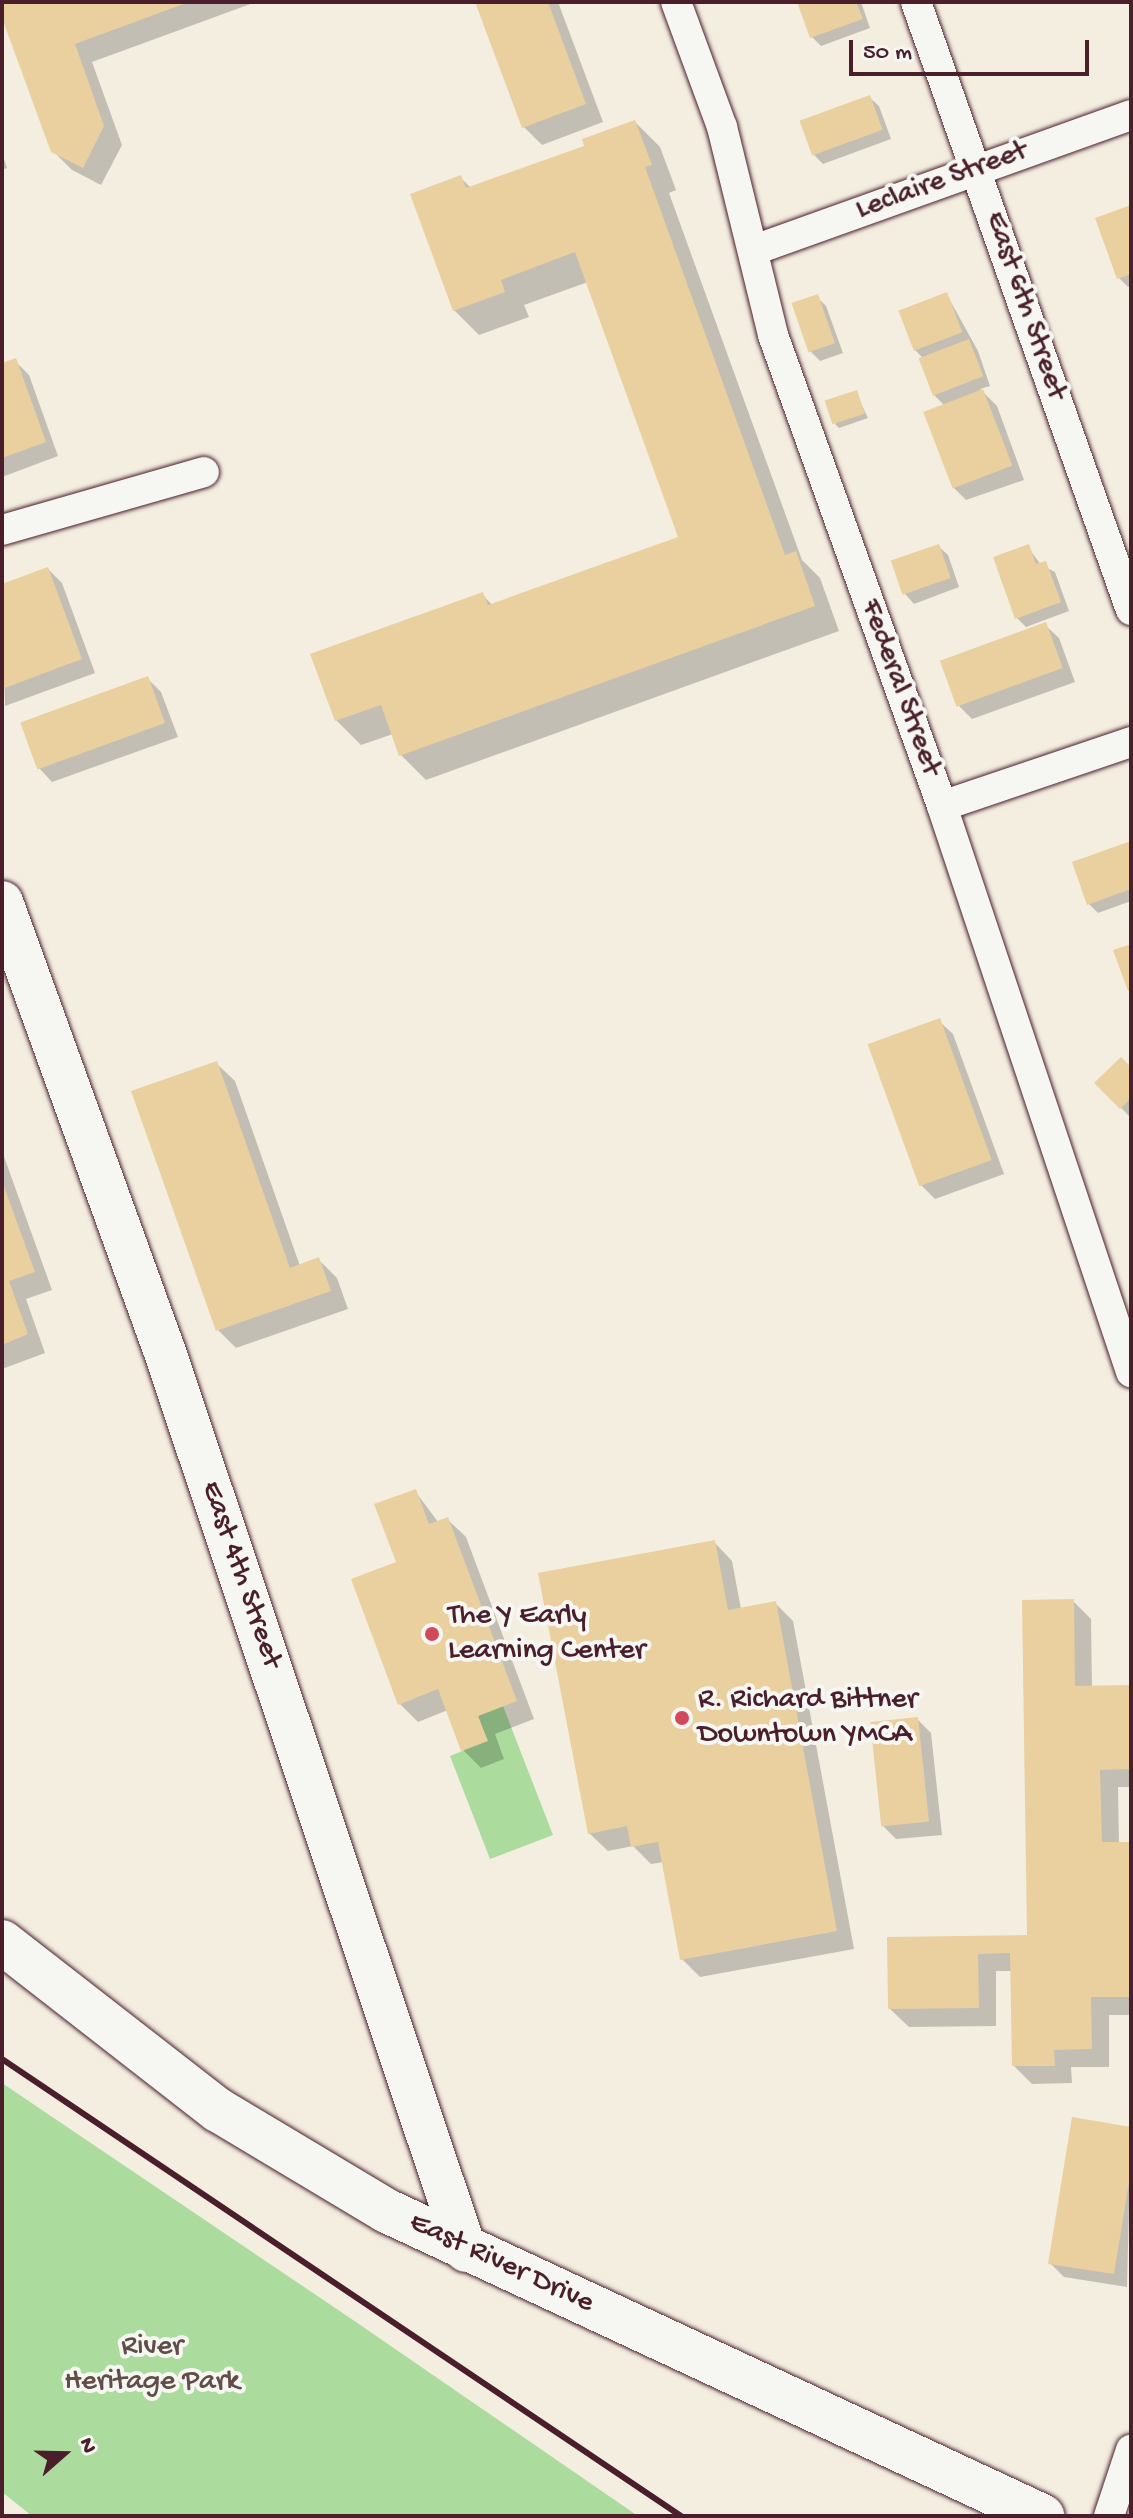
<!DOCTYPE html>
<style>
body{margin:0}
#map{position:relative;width:1133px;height:2518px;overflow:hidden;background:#f4eee1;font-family:"Gochi Hand",sans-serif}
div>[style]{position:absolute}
.green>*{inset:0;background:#abdc9d}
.shadow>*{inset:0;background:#0003}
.building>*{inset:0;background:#eacf9f;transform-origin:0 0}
.roads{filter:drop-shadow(0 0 2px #4a1f2b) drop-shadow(0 0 2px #4a1f2b)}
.minor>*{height:30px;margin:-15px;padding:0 15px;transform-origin:15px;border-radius:15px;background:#f6f6f2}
.secondary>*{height:42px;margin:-21px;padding:0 21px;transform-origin:21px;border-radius:21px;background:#f6f6f2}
.primary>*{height:44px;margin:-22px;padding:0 22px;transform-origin:22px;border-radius:22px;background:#f6f6f2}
.rail>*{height:6px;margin:-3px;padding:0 3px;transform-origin:3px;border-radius:3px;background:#4a1f2b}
.dots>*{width:22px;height:22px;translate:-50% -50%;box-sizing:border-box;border:4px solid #f6f6f2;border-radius:50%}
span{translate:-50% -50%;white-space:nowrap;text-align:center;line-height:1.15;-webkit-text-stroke:8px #f6f6f2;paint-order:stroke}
.street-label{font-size:30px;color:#4a1f2b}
.poi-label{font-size:30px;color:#4a1f2b}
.left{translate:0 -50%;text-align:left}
.park-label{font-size:30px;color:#624e48}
.frame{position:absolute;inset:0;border:4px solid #4a1f2b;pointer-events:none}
.north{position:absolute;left:24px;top:2414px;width:80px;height:80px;-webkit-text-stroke:6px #f6f6f2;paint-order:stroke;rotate:70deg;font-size:22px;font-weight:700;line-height:32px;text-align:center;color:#4a1f2b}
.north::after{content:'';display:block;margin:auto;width:28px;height:36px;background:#4a1f2b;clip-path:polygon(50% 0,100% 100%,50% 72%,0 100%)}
.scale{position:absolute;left:849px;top:40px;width:240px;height:36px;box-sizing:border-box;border:4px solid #4a1f2b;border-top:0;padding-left:10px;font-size:24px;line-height:28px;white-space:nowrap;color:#4a1f2b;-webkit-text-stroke:6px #f6f6f2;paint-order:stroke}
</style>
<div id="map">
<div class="green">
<i style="clip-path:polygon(503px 1706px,553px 1835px,490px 1859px,450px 1756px,487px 1741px,478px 1716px)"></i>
<i style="clip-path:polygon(2px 2083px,353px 2320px,638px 2516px,32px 2516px,2px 2492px)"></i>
</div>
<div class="shadow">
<i style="clip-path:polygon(2px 2px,256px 2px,92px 62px,122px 145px,101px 185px,72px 170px,53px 151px)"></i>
<i style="clip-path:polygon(477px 2px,558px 2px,603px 122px,542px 145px,524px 127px)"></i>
<i style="clip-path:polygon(799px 2px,861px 2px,870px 28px,821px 46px,812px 37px)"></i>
<i style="clip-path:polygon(869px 97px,879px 106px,891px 139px,823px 164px,814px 155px)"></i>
<i style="clip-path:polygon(635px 122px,660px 147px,676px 190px,669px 193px,802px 560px,820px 578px,839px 631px,426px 780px,401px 755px,393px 734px,361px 745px,336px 720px,482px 594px,493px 606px,680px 538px,588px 282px,524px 305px,529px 317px,479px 335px,454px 310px,461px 178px,471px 188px,587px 147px)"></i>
<i style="clip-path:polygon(2px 153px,7px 168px,2px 170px)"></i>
<i style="clip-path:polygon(1131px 207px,1131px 286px,1128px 287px,1119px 278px)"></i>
<i style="clip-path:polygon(947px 295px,978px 351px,990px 386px,980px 389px,997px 406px,1024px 480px,966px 500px,952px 486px,944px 405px,933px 394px,923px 358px,914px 349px)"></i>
<i style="clip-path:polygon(817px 297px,826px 306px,843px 353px,820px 361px,811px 352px)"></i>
<i style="clip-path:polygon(15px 361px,29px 375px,58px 456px,2px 477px,2px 365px)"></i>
<i style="clip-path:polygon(856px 393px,868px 418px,839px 428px,835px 424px)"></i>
<i style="clip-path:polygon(938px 546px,948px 555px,959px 587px,914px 604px,905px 594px)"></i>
<i style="clip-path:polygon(1028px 547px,1041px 565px,1055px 572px,1069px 611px,1026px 627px,1017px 618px)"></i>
<i style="clip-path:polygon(48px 569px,62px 583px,95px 673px,5px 706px,2px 586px)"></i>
<i style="clip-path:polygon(1045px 625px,1059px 638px,1075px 682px,972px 719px,958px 705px)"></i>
<i style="clip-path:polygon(147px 678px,161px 692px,178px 737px,52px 782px,39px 768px)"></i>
<i style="clip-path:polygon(1131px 843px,1131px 901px,1098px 913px,1089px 904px)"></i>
<i style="clip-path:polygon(939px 1021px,953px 1034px,1004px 1174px,935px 1199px,921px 1185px)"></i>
<i style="clip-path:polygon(216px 1063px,235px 1081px,300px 1266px,319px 1260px,337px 1278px,348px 1309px,236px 1348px,218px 1330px)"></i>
<i style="clip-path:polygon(1131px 1070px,1131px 1116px,1130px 1117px,1097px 1083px)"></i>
<i style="clip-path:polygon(2px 1151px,52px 1290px,26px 1299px,45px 1353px,2px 1369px)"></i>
<i style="clip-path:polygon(415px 1491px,438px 1522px,447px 1519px,466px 1537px,534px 1719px,495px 1734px,504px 1759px,481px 1768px,463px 1750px,448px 1710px,418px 1722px,400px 1704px,398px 1563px)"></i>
<i style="clip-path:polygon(714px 1542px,732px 1561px,741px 1609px,775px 1603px,793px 1621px,854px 1949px,700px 1977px,682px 1959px,664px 1862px,651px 1864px,633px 1846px,608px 1851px,589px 1833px)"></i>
<i style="clip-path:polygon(1073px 1601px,1091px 1619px,1092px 1687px,1131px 1687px,1131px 1787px,1118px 1787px,1119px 1844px,1131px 1844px,1131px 2015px,1109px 2015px,1109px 2067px,1071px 2067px,1072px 2083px,1032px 2084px,1014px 2066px,1013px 1971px,996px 1971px,996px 2026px,909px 2027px,890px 2009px,889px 1939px,1030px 1937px)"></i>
<i style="clip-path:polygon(917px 1719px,931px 1733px,942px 1835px,896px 1839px,882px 1825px)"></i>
<i style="clip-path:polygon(1131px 2129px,1127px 2287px,1064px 2277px,1050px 2263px)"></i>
</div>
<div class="building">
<i style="clip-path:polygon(2px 2px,189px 2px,75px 44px,104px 126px,83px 168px,51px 152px,2px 18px)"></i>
<i style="clip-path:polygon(475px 2px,548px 2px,586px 104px,522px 128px)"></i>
<i style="clip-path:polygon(797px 2px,856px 2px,863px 19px,810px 38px)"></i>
<i style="left:870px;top:95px;width:37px;height:75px;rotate:70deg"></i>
<i style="clip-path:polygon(635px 120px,652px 165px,645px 167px,785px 555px,796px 551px,815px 606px,399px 756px,381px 705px,335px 721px,310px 654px,483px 592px,488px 605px,678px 537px,575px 252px,501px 280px,505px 292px,453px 311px,410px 194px,461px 175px,466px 188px,584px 146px,582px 139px)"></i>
<i style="clip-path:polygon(1131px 205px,1131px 274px,1117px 279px,1095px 218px)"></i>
<i style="left:947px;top:292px;width:43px;height:52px;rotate:69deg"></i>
<i style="left:818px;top:294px;width:52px;height:28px;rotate:71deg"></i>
<i style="left:969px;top:339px;width:40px;height:54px;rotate:69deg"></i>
<i style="clip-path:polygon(16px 358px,46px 442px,2px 458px,2px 363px)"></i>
<i style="left:983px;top:389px;width:82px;height:64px;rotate:69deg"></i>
<i style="left:857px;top:390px;width:25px;height:34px;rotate:72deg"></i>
<i style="left:939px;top:544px;width:36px;height:51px;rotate:71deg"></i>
<i style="clip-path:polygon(1029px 544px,1036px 564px,1046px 561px,1061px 602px,1015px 619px,993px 557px)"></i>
<i style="clip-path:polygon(48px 567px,82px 659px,2px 689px,2px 584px)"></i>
<i style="left:1046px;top:622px;width:49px;height:113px;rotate:70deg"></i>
<i style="left:148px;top:676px;width:50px;height:136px;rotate:70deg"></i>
<i style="clip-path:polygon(1131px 841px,1131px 889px,1087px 905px,1072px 862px)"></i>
<i style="clip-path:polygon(1131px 944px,1131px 990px,1128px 991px,1113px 950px)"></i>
<i style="left:940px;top:1018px;width:151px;height:77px;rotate:70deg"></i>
<i style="clip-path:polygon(1121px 1057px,1131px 1067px,1131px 1098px,1120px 1109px,1094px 1083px)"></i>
<i style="clip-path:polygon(217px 1061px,290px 1268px,319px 1257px,331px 1291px,216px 1331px,131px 1091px)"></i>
<i style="clip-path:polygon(2px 1181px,35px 1272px,9px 1281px,28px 1334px,2px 1345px)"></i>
<i style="clip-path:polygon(416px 1489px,429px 1524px,448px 1517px,517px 1701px,478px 1716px,488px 1741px,461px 1751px,438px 1689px,398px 1705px,351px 1579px,396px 1562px,374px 1504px)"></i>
<i style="clip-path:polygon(715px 1540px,728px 1610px,776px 1601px,837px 1931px,680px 1960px,658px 1842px,631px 1847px,627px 1826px,588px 1834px,538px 1573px)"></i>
<i style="clip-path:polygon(1074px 1599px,1075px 1686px,1131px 1685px,1131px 1769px,1100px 1770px,1102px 1842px,1131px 1842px,1131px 1997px,1091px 1997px,1092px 2049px,1054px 2050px,1055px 2066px,1012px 2066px,1010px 1953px,978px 1954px,979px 2008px,888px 2009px,887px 1937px,1027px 1935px,1022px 1600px)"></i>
<i style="left:918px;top:1717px;width:105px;height:48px;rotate:84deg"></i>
<i style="clip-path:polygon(1072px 2117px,1131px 2127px,1131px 2170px,1114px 2274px,1048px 2264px)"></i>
</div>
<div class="roads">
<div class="minor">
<i style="left:676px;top:2px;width:133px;rotate:69.8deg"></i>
<i style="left:722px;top:127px;width:214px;rotate:76.2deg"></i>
<i style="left:773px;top:335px;width:500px;rotate:70.26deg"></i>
<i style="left:942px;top:806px;width:597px;rotate:71.53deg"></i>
<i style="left:916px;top:2px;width:645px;rotate:70.53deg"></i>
<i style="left:754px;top:250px;width:400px;rotate:-19.7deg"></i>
<i style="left:2px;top:530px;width:210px;rotate:-16deg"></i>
<i style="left:942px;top:806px;width:200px;rotate:-18.7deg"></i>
<i style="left:1109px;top:2516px;width:70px;rotate:-71.6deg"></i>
</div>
<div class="secondary">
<i style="left:2px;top:902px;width:479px;rotate:70.1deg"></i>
<i style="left:165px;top:1352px;width:948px;rotate:71.49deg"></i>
</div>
<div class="primary">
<i style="left:2px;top:1942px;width:274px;rotate:37.9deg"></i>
<i style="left:218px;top:2110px;width:197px;rotate:30.9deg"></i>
<i style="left:387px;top:2211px;width:723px;rotate:24.97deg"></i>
</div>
</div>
<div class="rail">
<i style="left:2px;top:2059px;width:818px;rotate:33.94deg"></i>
</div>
<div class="dots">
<i style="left:432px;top:1634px;background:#d1495b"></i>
<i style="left:682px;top:1718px;background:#d1495b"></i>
</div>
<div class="street-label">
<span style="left:942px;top:182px;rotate:-20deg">Leclaire Street</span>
<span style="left:1024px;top:306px;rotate:71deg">East 6th Street</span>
<span style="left:899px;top:688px;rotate:70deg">Federal Street</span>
<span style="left:240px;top:1575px;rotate:71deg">East 4th Street</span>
<span style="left:501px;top:2264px;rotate:25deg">East River Drive</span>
</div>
<div class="poi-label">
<span class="left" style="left:448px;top:1634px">The Y Early<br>Learning Center</span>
<span class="left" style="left:698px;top:1718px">R. Richard Bittner<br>Downtown YMCA</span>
</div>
<div class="park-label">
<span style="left:152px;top:2365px">River<br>Heritage Park</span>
</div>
<div class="frame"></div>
<div class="north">N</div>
<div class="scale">50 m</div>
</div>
